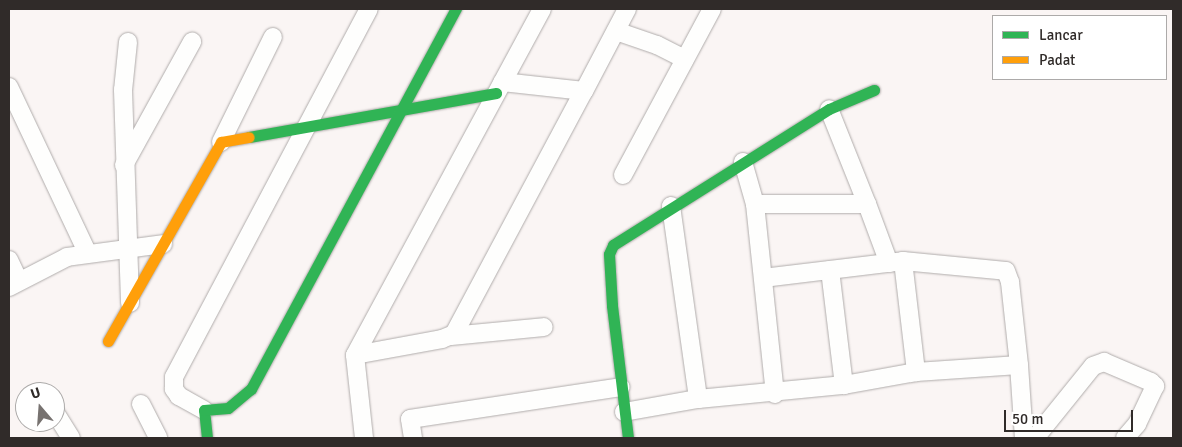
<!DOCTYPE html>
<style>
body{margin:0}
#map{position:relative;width:1182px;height:447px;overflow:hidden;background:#faf5f4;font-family:Signika,sans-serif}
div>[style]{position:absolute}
.roads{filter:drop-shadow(0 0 1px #b0acab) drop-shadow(0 0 1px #b0acab)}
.street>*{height:18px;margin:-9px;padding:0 9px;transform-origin:9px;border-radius:9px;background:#fefefd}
.fast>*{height:11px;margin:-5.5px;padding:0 5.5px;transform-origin:5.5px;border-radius:5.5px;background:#30b455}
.slow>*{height:11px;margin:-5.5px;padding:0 5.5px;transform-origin:5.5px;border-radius:5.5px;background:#ff9f0a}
span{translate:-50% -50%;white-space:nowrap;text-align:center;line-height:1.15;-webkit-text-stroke:5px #fff;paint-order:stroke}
.frame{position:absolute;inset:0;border:10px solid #302b29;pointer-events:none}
.legend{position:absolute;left:992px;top:15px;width:175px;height:65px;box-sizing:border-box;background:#fff;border:1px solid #acaaa9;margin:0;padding:6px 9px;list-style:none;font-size:15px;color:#302b29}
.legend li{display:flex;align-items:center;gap:10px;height:25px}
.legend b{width:25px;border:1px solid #acaaa9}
.north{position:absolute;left:15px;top:382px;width:50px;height:50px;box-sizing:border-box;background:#fff;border:1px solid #acaaa9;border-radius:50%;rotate:342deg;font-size:14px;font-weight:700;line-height:20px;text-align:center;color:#302b29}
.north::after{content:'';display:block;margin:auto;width:18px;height:22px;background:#777270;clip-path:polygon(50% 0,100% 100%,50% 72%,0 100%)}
.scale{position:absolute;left:1004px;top:410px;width:129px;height:22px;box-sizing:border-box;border:2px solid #302b29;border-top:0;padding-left:6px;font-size:15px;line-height:18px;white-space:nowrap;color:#302b29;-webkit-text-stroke:4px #fff;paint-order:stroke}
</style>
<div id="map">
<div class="roads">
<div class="street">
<i style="left:616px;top:31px;width:43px;rotate:18.9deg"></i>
<i style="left:657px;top:45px;width:31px;rotate:27deg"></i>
<i style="left:128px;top:42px;width:48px;rotate:95.9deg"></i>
<i style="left:123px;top:90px;width:213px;rotate:88.1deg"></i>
<i style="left:9px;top:87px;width:183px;rotate:64.7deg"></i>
<i style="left:584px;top:91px;width:93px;rotate:-62.3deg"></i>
<i style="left:221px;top:142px;width:117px;rotate:-63.7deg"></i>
<i style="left:743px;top:162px;width:44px;rotate:74.1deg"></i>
<i style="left:755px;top:204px;width:191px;rotate:84deg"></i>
<i style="left:124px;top:165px;width:141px;rotate:-61.1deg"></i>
<i style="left:623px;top:175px;width:188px;rotate:-61.8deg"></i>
<i style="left:755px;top:204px;width:112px"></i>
<i style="left:867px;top:204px;width:102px;rotate:-111.8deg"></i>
<i style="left:867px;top:204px;width:63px;rotate:69.6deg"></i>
<i style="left:671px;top:206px;width:195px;rotate:82deg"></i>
<i style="left:9px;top:260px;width:23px;rotate:65deg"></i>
<i style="left:903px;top:261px;width:103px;rotate:5.5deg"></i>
<i style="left:1006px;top:271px;width:12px;rotate:70deg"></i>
<i style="left:1010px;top:282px;width:83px;rotate:83.8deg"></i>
<i style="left:830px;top:270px;width:116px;rotate:83.1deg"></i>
<i style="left:763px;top:278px;width:141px;rotate:-6.9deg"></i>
<i style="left:903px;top:261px;width:112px;rotate:83.3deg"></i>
<i style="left:916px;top:372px;width:103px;rotate:-3.9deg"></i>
<i style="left:1019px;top:365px;width:73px;rotate:86.1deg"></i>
<i style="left:9px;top:287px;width:65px;rotate:-27.3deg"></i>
<i style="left:67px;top:257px;width:97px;rotate:-7.7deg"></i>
<i style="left:451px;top:336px;width:93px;rotate:-5.5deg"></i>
<i style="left:355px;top:355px;width:88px;rotate:-10.4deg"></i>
<i style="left:442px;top:339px;width:13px;rotate:-23deg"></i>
<i style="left:454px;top:334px;width:276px;rotate:-61.9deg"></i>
<i style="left:584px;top:91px;width:82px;rotate:-173.7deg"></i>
<i style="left:141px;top:404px;width:38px;rotate:63deg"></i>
<i style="left:204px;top:410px;width:29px;rotate:-151deg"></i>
<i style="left:179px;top:396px;width:9px;rotate:-126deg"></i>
<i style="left:174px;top:389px;width:12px;rotate:-90deg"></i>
<i style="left:174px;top:377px;width:416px;rotate:-62.1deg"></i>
<i style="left:624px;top:412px;width:75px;rotate:-10deg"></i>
<i style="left:698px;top:399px;width:147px;rotate:-5.5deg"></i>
<i style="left:844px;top:385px;width:73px;rotate:-10.2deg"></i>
<i style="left:56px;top:414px;width:28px;rotate:58deg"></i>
<i style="left:364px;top:438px;width:83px;rotate:-96.2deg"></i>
<i style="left:355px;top:355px;width:393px;rotate:-61.6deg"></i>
<i style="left:413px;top:438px;width:19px;rotate:-99deg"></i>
<i style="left:410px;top:419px;width:213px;rotate:-8.6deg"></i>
<i style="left:1035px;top:438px;width:92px;rotate:-51.1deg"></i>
<i style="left:1093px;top:366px;width:12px;rotate:-20deg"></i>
<i style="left:1104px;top:362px;width:51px;rotate:23.1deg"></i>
<i style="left:1151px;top:382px;width:6px;rotate:45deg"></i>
<i style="left:1155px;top:386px;width:42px;rotate:115.3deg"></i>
<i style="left:1137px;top:424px;width:18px;rotate:131deg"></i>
</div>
<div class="fast">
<i style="left:249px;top:137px;width:251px;rotate:-10.1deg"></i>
<i style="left:207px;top:438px;width:28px;rotate:-96deg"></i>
<i style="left:204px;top:410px;width:24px;rotate:-5deg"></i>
<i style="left:228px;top:408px;width:30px;rotate:-40deg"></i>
<i style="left:251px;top:389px;width:432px;rotate:-61.7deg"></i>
<i style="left:628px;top:438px;width:134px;rotate:-96.9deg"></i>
<i style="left:612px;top:305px;width:51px;rotate:-93.4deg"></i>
<i style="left:609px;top:254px;width:10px;rotate:-66deg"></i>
<i style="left:613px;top:245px;width:255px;rotate:-32.2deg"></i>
<i style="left:829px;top:109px;width:49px;rotate:-22.9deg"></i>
</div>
<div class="slow">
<i style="left:108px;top:341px;width:229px;rotate:-60.4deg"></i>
<i style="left:221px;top:142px;width:28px;rotate:-10deg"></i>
</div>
</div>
<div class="frame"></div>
<ul class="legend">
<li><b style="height:6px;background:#30b455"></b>Lancar</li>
<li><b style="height:6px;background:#ff9f0a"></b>Padat</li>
</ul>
<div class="north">U</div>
<div class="scale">50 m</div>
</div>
